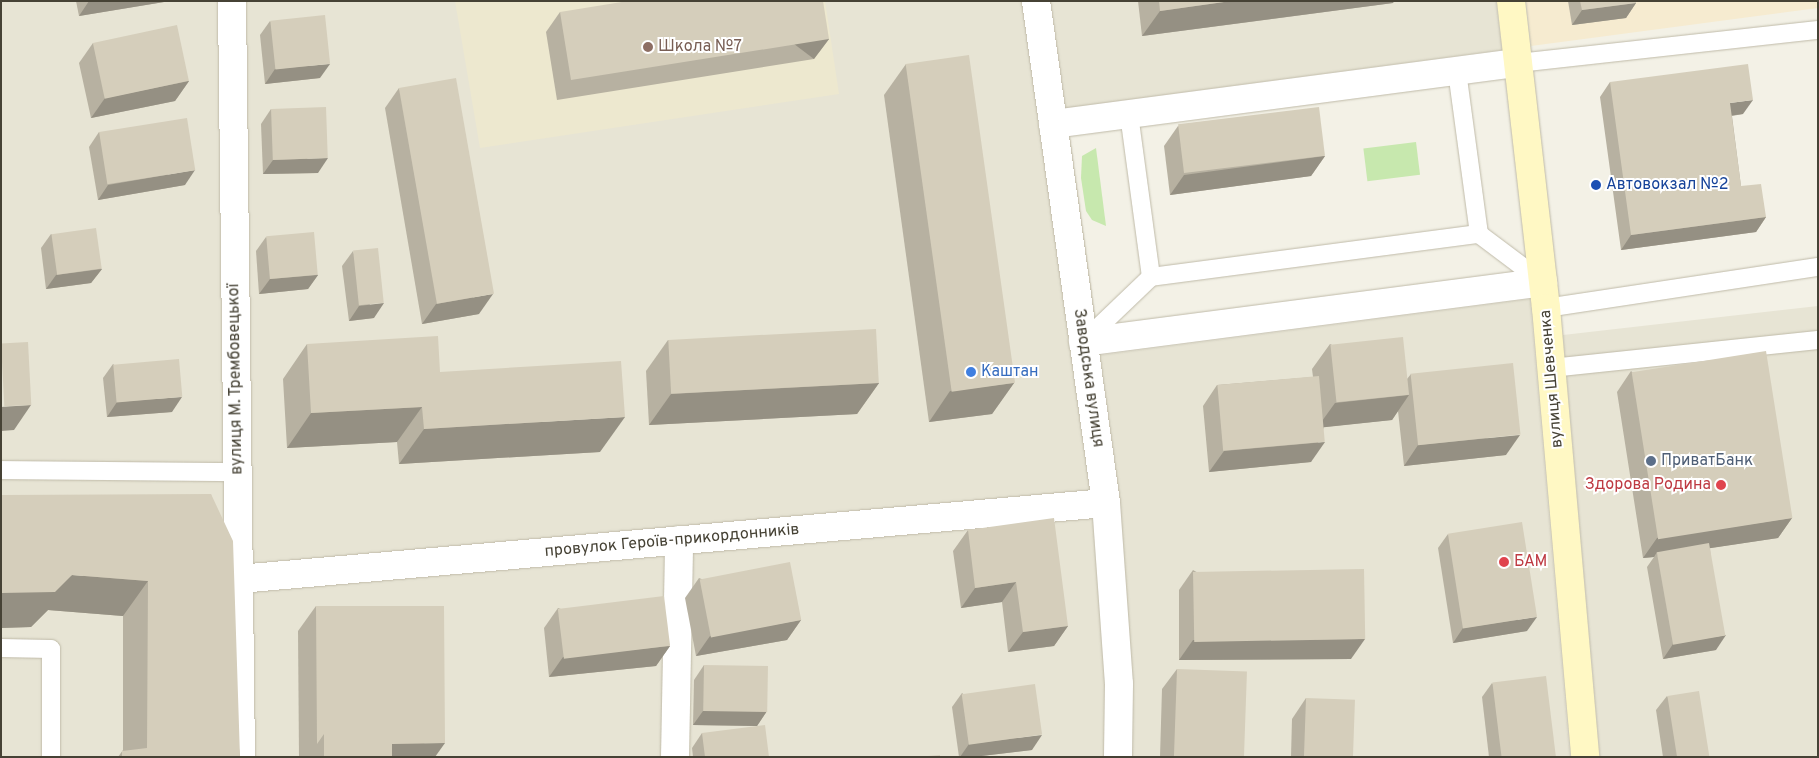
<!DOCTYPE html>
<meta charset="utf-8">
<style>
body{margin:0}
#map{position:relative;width:1819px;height:758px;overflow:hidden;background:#f3f1e6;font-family:Overpass,sans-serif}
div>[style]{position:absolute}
.residential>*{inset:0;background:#e7e4d4}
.commercial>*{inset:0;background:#f6ebd0}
.education>*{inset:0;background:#ede8cf}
.green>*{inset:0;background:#c7e8ae;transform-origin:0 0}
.roads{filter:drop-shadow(0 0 1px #bfbaa8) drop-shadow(0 0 1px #bfbaa8)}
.lane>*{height:18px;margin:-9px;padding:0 9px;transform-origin:9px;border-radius:9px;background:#fff}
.street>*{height:28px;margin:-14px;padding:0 14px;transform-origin:14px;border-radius:14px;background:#fff}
.secondary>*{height:28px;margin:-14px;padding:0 14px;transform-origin:14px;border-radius:14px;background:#fff8c4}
.wall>*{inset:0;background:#b7b1a1}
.shaded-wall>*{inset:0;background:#959083;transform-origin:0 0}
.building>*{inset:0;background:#d5cebb;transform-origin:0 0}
.dots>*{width:14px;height:14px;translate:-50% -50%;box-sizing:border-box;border:2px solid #fff;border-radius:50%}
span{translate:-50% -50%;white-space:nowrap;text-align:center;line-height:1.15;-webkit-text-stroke:4px #fff;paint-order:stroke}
.education-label{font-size:16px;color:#785e54}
.left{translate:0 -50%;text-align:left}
.transit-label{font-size:16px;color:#164399}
.shop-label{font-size:16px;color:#366cbe}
.street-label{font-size:16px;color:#464235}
.service-label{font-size:16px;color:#4e5e75}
.health-label{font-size:16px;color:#be3a42}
.right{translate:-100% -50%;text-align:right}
.frame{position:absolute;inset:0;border:2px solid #464235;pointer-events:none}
</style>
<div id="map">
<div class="residential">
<i style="clip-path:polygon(1px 1px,1496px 1px,1502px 50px,1066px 108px,1101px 355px,1530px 299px,1570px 757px,1px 757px)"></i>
<i style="clip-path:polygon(1818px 306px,1818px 757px,1600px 757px,1563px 335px)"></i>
</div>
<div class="commercial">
<i style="clip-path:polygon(1526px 1px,1818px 1px,1818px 8px,1531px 46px)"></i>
</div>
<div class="education">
<i style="clip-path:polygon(455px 1px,825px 1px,839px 94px,480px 148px)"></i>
</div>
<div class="green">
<i style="left:1416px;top:142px;width:33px;height:53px;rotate:83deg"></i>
<i style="clip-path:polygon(1096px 148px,1106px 226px,1092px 220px,1086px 211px,1081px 178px,1082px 156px)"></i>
</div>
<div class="roads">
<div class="lane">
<i style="left:1518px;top:63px;width:302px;rotate:-6.3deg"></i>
<i style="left:1129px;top:114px;width:164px;rotate:82.3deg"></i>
<i style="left:1151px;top:277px;width:331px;rotate:-7.5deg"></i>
<i style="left:1479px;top:234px;width:164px;rotate:-97.7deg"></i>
<i style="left:1479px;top:234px;width:80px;rotate:36.9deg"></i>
<i style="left:1546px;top:308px;width:275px;rotate:-8.6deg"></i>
<i style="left:1083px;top:342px;width:94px;rotate:-43.7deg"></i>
<i style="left:1551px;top:368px;width:268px;rotate:-6deg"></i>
<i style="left:1px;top:470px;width:236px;rotate:0.5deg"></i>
<i style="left:1px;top:648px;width:50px;rotate:1.1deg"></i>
<i style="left:51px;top:649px;width:108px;rotate:90deg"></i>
</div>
<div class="street">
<i style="left:232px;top:1px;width:756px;rotate:89.32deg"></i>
<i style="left:1036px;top:1px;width:507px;rotate:82.06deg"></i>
<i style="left:1106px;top:503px;width:181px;rotate:85.9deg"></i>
<i style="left:1119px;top:684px;width:73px;rotate:90.8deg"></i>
<i style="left:1053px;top:124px;width:469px;rotate:-7.5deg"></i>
<i style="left:1083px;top:342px;width:464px;rotate:-7.4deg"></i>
<i style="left:239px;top:579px;width:870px;rotate:-5.01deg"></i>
<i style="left:675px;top:757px;width:217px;rotate:-88.9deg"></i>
</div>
<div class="secondary">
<i style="left:1511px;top:1px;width:309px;rotate:83.5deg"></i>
<i style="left:1546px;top:308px;width:451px;rotate:85deg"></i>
</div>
</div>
<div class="wall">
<i style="clip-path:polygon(76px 1px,165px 1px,164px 2px,79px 16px)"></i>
<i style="clip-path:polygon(1138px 1px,1394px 1px,1393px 3px,1142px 36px)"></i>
<i style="clip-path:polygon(1568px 1px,1635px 1px,1636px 3px,1626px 18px,1572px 25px)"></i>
<i style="clip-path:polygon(560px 12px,829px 39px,814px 59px,557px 100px,546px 32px)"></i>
<i style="clip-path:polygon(270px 21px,320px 78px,265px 84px,260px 35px)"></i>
<i style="clip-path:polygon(93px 43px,189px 81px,175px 101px,91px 118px,79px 63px)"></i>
<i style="clip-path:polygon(906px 64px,1014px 383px,992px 414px,929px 422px,884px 95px)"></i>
<i style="clip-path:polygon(1610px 82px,1743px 114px,1732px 116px,1741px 186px,1766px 217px,1756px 232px,1621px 250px,1600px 97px)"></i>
<i style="clip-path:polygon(399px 88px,479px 314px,422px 324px,385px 108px)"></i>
<i style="clip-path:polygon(271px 109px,318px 173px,263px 174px,261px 124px)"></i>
<i style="clip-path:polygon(1178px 126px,1325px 156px,1311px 176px,1170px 195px,1164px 146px)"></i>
<i style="clip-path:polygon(99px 132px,185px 185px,98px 200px,89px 147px)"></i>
<i style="clip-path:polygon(51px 234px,102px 269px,91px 283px,46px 289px,41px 248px)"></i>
<i style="clip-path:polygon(266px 237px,318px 275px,308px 289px,259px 294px,256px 251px)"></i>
<i style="clip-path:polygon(353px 251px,374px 318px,349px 321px,342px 266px)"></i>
<i style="clip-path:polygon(668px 340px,879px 383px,857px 414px,649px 425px,646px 371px)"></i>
<i style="clip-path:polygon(307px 344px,440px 372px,600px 452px,399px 464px,397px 442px,287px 448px,283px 379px)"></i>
<i style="clip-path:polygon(1330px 344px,1407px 379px,1411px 374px,1506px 455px,1404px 466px,1398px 411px,1392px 420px,1324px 427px,1311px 462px,1209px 472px,1203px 406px,1217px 385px,1313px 377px,1312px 369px)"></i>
<i style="clip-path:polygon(113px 364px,172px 412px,107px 417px,103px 378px)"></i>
<i style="clip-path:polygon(1631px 371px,1792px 518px,1778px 538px,1710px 548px,1716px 650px,1663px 659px,1647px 567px,1654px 557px,1643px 558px,1617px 392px)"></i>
<i style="clip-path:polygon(211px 494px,240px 757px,118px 757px,123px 750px,123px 616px,48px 610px,31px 627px,1px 628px)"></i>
<i style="clip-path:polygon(968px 530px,1068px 626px,1054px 646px,1008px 652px,1002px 602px,961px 608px,953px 551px)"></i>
<i style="clip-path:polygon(1448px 534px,1527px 631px,1453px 643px,1438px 548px)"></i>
<i style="clip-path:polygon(1193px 570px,1351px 659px,1179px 660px,1179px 590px)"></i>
<i style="clip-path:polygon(699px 578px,801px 620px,787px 640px,696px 656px,685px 598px)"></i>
<i style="clip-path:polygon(316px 606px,435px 757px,299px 757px,298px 631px)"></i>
<i style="clip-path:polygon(558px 608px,670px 646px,656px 666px,549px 677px,544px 628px)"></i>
<i style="clip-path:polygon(704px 665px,767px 711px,757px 726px,693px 725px,694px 680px)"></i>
<i style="clip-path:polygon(1177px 669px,1244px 757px,1160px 757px,1162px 689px)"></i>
<i style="clip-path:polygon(1492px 683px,1556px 757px,1489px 757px,1482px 697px)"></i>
<i style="clip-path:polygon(962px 693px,1032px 750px,973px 757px,959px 757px,952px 707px)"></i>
<i style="clip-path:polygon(1667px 696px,1709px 757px,1663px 757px,1656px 710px)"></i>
<i style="clip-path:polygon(1306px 698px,1353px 757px,1291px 757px,1292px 719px)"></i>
<i style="clip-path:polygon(702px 733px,769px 757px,693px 757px,692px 748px)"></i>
</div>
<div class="shaded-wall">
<i style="clip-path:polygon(89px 1px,165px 1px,164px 2px,79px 16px)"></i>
<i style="clip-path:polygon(1231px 1px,1394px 1px,1393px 3px,1142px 36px,1160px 11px)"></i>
<i style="clip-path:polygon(1636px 3px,1626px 18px,1572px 25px,1582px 10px)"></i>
<i style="left:829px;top:39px;width:25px;height:261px;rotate:127deg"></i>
<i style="clip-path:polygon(330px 64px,320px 78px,265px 84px,275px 69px)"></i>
<i style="clip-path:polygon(189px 81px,175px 101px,91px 118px,105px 98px)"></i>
<i style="clip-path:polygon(1753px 100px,1743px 114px,1720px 117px,1730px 103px)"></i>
<i style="clip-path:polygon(1325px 156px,1311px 176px,1170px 195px,1184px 175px)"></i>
<i style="clip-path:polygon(328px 158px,318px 173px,263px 174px,273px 160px)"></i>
<i style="clip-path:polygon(195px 170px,185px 185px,98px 200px,108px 185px)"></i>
<i style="clip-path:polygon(1766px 217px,1756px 232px,1621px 250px,1631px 235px)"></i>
<i style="clip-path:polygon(102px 269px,91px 283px,46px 289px,56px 275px)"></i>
<i style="clip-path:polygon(318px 275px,308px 289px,259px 294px,270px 279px)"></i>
<i style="clip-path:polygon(493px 294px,479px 314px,422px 324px,436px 304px)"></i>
<i style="clip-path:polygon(384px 303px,374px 318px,349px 321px,359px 306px)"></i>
<i style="clip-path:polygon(879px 383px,857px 414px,649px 425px,671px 394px)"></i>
<i style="clip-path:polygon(1014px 383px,992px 414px,929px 422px,950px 391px)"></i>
<i style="clip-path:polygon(1409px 395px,1392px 420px,1317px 428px,1335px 403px)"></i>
<i style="clip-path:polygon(182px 397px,172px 412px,107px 417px,117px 402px)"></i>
<i style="clip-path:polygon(31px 405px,14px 430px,1px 431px,1px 407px)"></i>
<i style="clip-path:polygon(422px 407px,397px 442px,287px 448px,311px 413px)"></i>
<i style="clip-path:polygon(625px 417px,600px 452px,399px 464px,424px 429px)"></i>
<i style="clip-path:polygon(1520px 435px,1506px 455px,1404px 466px,1418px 445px)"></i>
<i style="clip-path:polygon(1325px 442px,1311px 462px,1209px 472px,1224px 451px)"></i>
<i style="clip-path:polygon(1792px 518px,1778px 538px,1658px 556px,1657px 552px,1654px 557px,1643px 558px,1657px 538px)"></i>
<i style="clip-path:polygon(72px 575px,148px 581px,123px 616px,48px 610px,31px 627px,1px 628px,1px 593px)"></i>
<i style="clip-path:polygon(1016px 582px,1002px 602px,961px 608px,975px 588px)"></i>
<i style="clip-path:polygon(1537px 617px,1527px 631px,1453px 643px,1463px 628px)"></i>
<i style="clip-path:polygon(801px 620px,787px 640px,696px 656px,710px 636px)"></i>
<i style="clip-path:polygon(1068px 626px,1054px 646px,1008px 652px,1023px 632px)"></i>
<i style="clip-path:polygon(1726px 635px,1716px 650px,1663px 659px,1673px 644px)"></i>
<i style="clip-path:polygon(1365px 639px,1351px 659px,1179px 660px,1193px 640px)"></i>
<i style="clip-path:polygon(670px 646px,656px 666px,549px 677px,563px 657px)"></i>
<i style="clip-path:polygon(703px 711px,767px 711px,757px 726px,693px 725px)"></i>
<i style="clip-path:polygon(1042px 735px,1032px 750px,973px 757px,960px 757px,969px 744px)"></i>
<i style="clip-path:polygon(445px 743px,435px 757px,324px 757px,324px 744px)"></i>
</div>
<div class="building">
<i style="clip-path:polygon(628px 1px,823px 1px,829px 39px,571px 80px,560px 12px)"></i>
<i style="clip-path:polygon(1159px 1px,1231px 1px,1160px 11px)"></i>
<i style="clip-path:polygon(1580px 1px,1635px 1px,1636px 3px,1582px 10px)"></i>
<i style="left:325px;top:15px;width:49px;height:55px;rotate:84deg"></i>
<i style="left:177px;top:25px;width:57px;height:86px;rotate:78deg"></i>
<i style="left:969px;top:55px;width:331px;height:64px;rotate:82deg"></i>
<i style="clip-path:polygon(1748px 64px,1753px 100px,1730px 103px,1741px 186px,1761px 184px,1766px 217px,1631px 235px,1610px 82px)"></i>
<i style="left:456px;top:78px;width:219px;height:58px;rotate:80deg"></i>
<i style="left:326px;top:107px;width:51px;height:55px;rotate:88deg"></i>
<i style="left:1319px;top:107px;width:49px;height:142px;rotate:83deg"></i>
<i style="left:187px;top:118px;width:53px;height:89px;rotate:81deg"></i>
<i style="left:96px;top:228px;width:41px;height:45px;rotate:82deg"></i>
<i style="left:314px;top:232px;width:43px;height:48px;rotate:85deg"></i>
<i style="left:378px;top:248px;width:55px;height:25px;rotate:84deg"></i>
<i style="left:876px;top:329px;width:54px;height:208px;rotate:87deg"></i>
<i style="clip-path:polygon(438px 336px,440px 372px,621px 361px,625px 417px,424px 429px,422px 407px,311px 413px,307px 344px)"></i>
<i style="left:1403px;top:337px;width:58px;height:73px;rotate:84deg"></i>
<i style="left:28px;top:342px;width:63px;height:27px;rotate:87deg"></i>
<i style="left:1766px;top:351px;width:169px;height:136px;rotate:81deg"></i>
<i style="left:179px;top:359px;width:38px;height:66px;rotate:85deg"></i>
<i style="left:1513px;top:363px;width:72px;height:103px;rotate:84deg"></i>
<i style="left:1319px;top:376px;width:66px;height:102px;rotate:85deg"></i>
<i style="clip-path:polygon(211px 494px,233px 541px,240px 757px,122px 757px,122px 751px,147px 748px,148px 581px,72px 575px,55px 592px,1px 593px,1px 495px)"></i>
<i style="clip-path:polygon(1054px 518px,1068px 626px,1023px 632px,1016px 582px,975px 588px,968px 530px)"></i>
<i style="left:1522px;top:522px;width:96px;height:75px;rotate:81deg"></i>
<i style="left:1709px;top:543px;width:94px;height:53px;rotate:80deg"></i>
<i style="left:790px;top:562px;width:59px;height:92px;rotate:79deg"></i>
<i style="left:1364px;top:569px;width:70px;height:171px;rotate:89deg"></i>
<i style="left:664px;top:596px;width:50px;height:107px;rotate:83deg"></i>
<i style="clip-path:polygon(316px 606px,444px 606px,445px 743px,392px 744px,392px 734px,324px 734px,317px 744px)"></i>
<i style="left:704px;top:665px;width:64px;height:46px;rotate:1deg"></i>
<i style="left:1177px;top:669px;width:70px;height:88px;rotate:2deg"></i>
<i style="left:1546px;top:676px;width:82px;height:54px;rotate:83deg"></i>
<i style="left:1035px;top:684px;width:51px;height:74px;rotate:82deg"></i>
<i style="left:1699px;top:691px;width:67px;height:32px;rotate:81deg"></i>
<i style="left:1306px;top:698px;width:49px;height:59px;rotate:2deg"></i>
<i style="clip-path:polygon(765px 725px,769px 757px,705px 757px,702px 733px)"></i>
<i style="left:324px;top:734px;width:68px;height:23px"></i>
<i style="clip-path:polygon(940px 755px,940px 757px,916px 757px)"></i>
</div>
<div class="dots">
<i style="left:648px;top:47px;background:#8d6e63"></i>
<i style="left:1596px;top:185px;background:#1a4fb4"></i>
<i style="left:971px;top:372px;background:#3f7fe0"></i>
<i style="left:1651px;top:461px;background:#5c6f8a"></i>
<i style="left:1721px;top:485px;background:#e0444e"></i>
<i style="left:1504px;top:562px;background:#e0444e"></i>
</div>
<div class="education-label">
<span class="left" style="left:658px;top:47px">Школа №7</span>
</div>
<div class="transit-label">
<span class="left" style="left:1606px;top:185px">Автовокзал №2</span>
</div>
<div class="shop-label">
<span class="left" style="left:981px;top:372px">Каштан</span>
</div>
<div class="street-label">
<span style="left:1088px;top:378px;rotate:82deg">Заводська вулиця</span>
<span style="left:236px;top:379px;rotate:-91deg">вулиця М. Трембовецької</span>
<span style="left:1552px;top:379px;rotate:-95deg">вулиця Шевченка</span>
<span style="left:672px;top:541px;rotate:-5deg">провулок Героїв-прикордонників</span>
</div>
<div class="service-label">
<span class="left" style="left:1661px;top:461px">ПриватБанк</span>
</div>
<div class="health-label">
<span class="right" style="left:1711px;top:485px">Здорова Родина</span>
<span class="left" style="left:1514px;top:562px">БАМ</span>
</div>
<div class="frame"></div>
</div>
